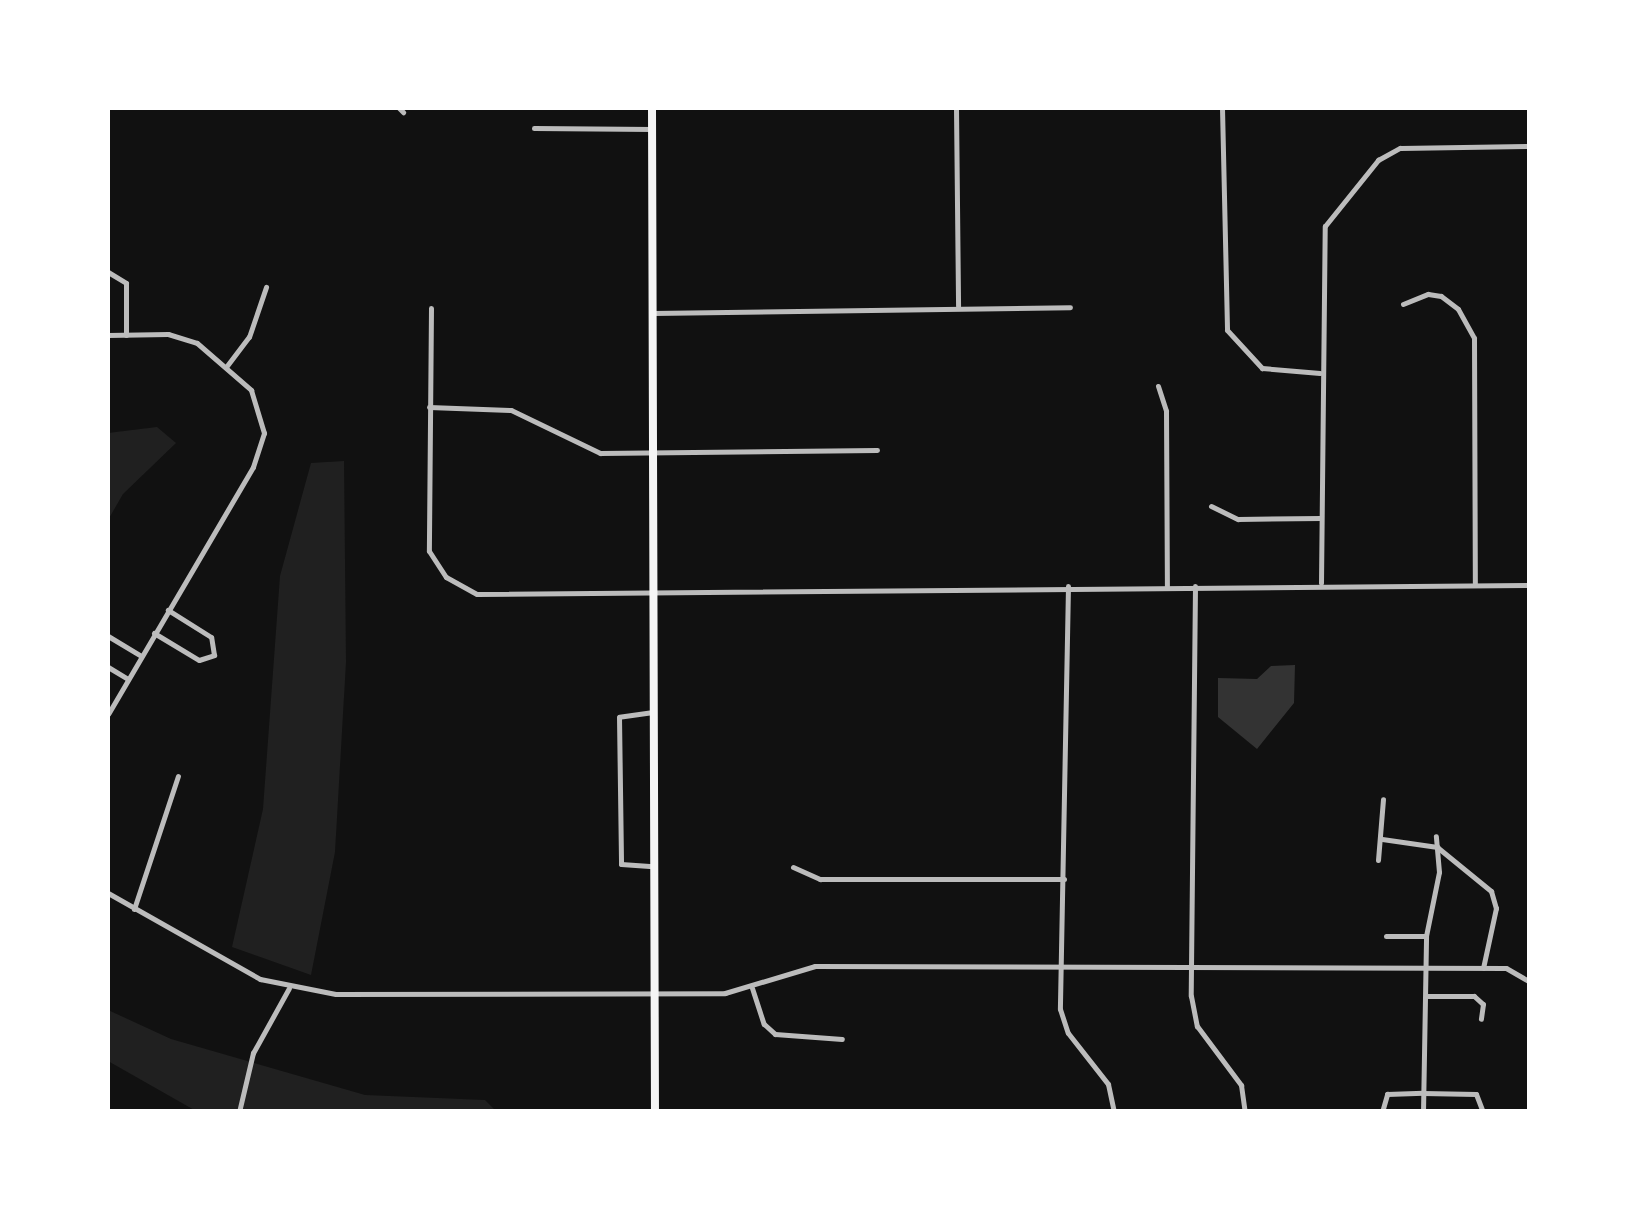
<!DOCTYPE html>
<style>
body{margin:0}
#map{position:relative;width:1637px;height:1219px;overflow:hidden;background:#111;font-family:Figtree,sans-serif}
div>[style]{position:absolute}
.green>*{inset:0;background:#202020}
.water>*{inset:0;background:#333}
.minor>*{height:5px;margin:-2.5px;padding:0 2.5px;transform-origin:2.5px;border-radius:2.5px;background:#bcbcbc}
.secondary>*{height:8px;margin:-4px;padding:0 4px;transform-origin:4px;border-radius:4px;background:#f5f5f5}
span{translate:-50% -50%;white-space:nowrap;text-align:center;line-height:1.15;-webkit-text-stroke:8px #fff;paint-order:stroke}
.frame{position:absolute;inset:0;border:110px solid #fff;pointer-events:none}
</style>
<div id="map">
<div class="green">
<i style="clip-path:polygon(157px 427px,176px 443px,123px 494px,108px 520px,108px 433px)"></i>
<i style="clip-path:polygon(344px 461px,346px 662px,335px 852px,311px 975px,232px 947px,263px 809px,280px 576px,311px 463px)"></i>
<i style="clip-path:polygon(108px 1010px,171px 1039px,365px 1095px,485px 1100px,496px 1111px,196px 1111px,108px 1061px)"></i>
</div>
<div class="water">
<i style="clip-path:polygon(1295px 665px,1294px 703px,1257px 749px,1218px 717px,1218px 678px,1257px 679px,1271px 666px)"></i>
</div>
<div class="minor">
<i style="left:399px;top:108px;width:6px;rotate:45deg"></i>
<i style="left:956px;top:108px;width:198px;rotate:89.4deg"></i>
<i style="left:1222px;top:108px;width:222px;rotate:88.7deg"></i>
<i style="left:1227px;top:330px;width:52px;rotate:47.4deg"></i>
<i style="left:1262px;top:368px;width:58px;rotate:4.9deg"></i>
<i style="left:534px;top:128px;width:118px;rotate:0.5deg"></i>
<i style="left:108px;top:272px;width:21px;rotate:31deg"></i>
<i style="left:126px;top:283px;width:52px;rotate:90deg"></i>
<i style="left:1403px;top:304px;width:27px;rotate:-22deg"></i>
<i style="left:1428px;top:294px;width:13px;rotate:9deg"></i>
<i style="left:1441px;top:296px;width:21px;rotate:37deg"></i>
<i style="left:1458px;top:309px;width:33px;rotate:61deg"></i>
<i style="left:1474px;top:338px;width:247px;rotate:89.8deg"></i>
<i style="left:431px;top:308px;width:243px;rotate:90.5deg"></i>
<i style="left:429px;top:551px;width:31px;rotate:57deg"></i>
<i style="left:446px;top:577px;width:35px;rotate:29deg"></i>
<i style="left:477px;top:594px;width:1053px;rotate:-0.49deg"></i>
<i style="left:653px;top:313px;width:417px;rotate:-0.8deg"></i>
<i style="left:108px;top:335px;width:60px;rotate:-1deg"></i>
<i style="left:168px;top:334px;width:30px;rotate:17deg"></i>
<i style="left:197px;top:343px;width:72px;rotate:41deg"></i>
<i style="left:251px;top:390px;width:45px;rotate:73.2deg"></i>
<i style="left:264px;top:433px;width:36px;rotate:108deg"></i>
<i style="left:253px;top:467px;width:286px;rotate:120.4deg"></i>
<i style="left:226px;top:367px;width:38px;rotate:-53deg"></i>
<i style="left:249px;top:337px;width:53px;rotate:-71.2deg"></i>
<i style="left:1158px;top:386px;width:26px;rotate:72deg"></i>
<i style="left:1166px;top:411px;width:176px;rotate:89.7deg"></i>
<i style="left:429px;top:407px;width:82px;rotate:2.1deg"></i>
<i style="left:511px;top:410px;width:99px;rotate:25.8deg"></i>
<i style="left:600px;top:453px;width:277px;rotate:-0.6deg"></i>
<i style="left:1211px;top:506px;width:30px;rotate:26deg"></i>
<i style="left:1238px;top:519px;width:83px;rotate:-0.7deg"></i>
<i style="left:1321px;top:583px;width:357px;rotate:-89.4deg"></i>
<i style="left:1325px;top:226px;width:85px;rotate:-51.2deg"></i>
<i style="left:1378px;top:160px;width:25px;rotate:-29deg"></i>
<i style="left:1400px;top:148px;width:130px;rotate:-0.9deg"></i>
<i style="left:1068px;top:586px;width:423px;rotate:91.1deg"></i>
<i style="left:1060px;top:1009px;width:25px;rotate:72deg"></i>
<i style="left:1068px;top:1033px;width:65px;rotate:51.9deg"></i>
<i style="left:1108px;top:1084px;width:29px;rotate:78deg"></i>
<i style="left:1195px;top:586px;width:410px;rotate:90.6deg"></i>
<i style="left:1191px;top:996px;width:31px;rotate:79deg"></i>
<i style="left:1197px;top:1026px;width:74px;rotate:53.3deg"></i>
<i style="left:1241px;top:1085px;width:27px;rotate:82deg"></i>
<i style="left:154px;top:633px;width:52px;rotate:31deg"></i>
<i style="left:199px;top:660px;width:16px;rotate:-18deg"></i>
<i style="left:214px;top:655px;width:18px;rotate:-99deg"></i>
<i style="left:211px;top:637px;width:51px;rotate:-147.9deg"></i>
<i style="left:108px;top:636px;width:39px;rotate:31deg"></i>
<i style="left:108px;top:667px;width:23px;rotate:31deg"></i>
<i style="left:653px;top:712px;width:34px;rotate:172deg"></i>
<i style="left:619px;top:717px;width:147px;rotate:89.2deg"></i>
<i style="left:621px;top:864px;width:32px;rotate:4deg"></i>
<i style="left:1382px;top:839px;width:56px;rotate:8.3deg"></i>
<i style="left:1437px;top:847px;width:70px;rotate:39.2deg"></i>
<i style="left:1491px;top:891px;width:18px;rotate:74deg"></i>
<i style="left:1496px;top:908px;width:61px;rotate:102.2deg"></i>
<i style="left:1378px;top:860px;width:61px;rotate:-85.3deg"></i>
<i style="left:793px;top:867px;width:30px;rotate:24deg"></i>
<i style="left:820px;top:879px;width:244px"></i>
<i style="left:108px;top:893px;width:175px;rotate:29.5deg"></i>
<i style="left:260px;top:979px;width:77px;rotate:11.2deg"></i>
<i style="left:336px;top:994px;width:389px;rotate:-0.1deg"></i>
<i style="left:725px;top:993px;width:94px;rotate:-16.7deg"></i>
<i style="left:815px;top:966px;width:691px;rotate:0.17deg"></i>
<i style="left:1506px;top:968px;width:28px;rotate:30deg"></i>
<i style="left:134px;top:909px;width:140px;rotate:-71.7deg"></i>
<i style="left:1386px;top:936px;width:40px"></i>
<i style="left:752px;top:988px;width:38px;rotate:72deg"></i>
<i style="left:764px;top:1024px;width:15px;rotate:42deg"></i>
<i style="left:775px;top:1034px;width:67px;rotate:4.3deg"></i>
<i style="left:1427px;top:996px;width:47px"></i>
<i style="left:1474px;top:996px;width:12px;rotate:42deg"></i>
<i style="left:1483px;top:1004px;width:15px;rotate:98deg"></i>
<i style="left:239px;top:1112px;width:61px;rotate:-76.7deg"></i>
<i style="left:253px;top:1053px;width:74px;rotate:-61deg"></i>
<i style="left:1382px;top:1112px;width:19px;rotate:-74deg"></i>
<i style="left:1387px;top:1094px;width:36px;rotate:-2deg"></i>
<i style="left:1423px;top:1093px;width:53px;rotate:1.1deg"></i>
<i style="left:1476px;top:1094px;width:19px;rotate:69deg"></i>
<i style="left:1423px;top:1112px;width:176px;rotate:-89deg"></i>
<i style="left:1426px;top:936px;width:65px;rotate:-78.5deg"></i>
<i style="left:1439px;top:872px;width:36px;rotate:-95deg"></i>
</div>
<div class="secondary">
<i style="left:652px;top:108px;width:1004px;rotate:89.83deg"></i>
</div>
<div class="frame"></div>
</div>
